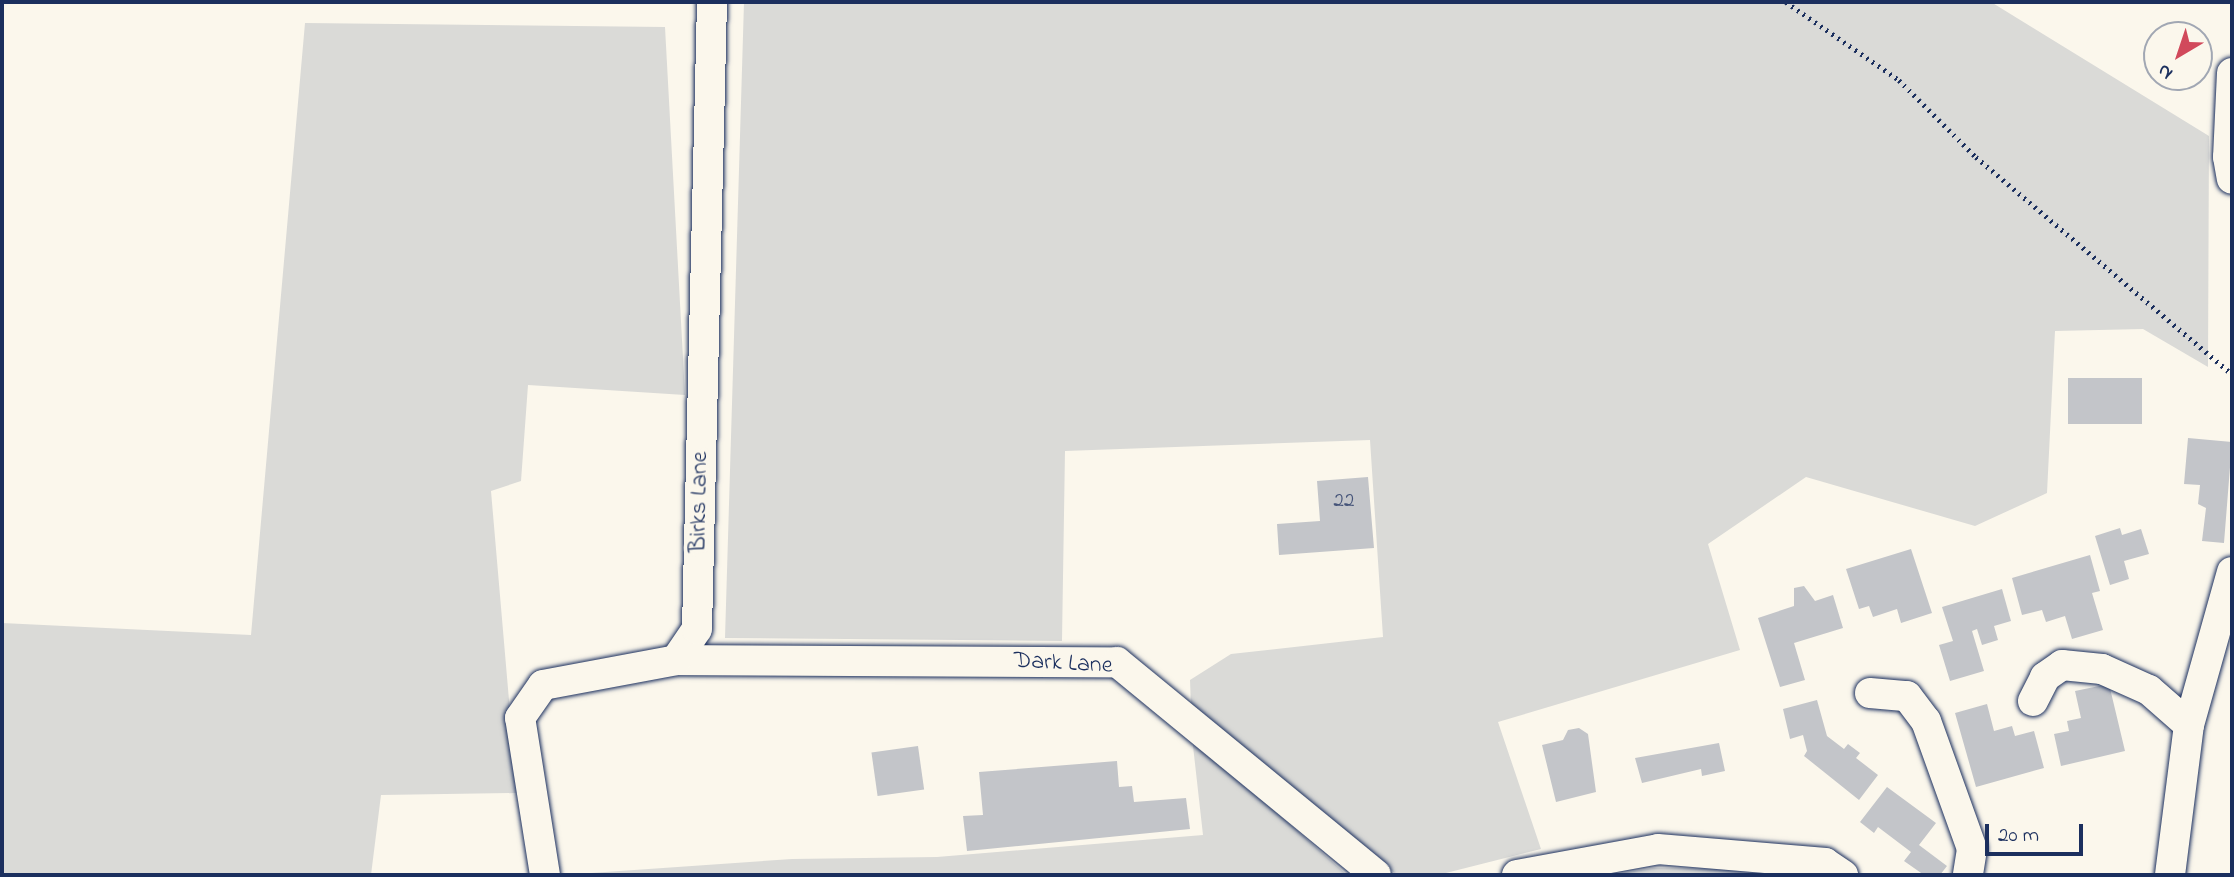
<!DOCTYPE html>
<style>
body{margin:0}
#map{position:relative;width:2234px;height:877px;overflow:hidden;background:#fbf7ec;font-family:"Indie Flower",sans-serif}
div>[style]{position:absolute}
.green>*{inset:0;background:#dadad7}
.building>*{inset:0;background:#c3c5c9;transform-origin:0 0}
.path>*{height:4.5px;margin-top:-2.25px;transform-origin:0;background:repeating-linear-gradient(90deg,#1b2f5e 0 2px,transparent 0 7px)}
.roads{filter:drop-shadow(0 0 2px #1b2f5e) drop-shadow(0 0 2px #1b2f5e)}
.street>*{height:30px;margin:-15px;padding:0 15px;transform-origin:15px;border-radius:15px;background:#fbf7ec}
span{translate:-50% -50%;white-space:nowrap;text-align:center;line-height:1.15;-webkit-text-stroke:7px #fbf7ec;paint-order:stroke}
.number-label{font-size:21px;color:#455479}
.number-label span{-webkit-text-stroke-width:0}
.street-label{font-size:24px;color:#1b2f5e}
.frame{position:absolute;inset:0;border:4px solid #1b2f5e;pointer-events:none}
.north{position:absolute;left:2143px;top:21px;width:70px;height:70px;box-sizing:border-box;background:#fbf7ec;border:2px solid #a1a7b3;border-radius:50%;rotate:219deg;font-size:19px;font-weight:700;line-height:28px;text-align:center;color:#1b2f5e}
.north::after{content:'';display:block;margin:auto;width:24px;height:32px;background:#d1495b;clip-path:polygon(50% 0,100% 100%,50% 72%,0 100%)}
.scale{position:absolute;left:1985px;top:824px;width:98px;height:32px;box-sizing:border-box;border:4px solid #1b2f5e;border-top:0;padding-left:9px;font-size:21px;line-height:24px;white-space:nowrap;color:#1b2f5e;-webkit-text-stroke:5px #fbf7ec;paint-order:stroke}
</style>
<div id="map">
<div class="green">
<i style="clip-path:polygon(744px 2px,1991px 2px,2209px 136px,2208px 367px,2143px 329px,2055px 331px,2047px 493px,1975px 526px,1806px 477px,1708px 544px,1740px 650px,1498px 722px,1541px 849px,1438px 875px,1397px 875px,1191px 707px,1190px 680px,1231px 654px,1383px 637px,1370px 440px,1065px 451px,1062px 641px,725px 638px)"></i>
<i style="clip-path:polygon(305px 23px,665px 27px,685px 395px,528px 385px,521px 481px,491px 491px,517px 793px,381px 795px,371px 875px,2px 875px,2px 623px,251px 635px)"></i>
<i style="clip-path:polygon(1192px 737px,1347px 875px,562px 875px,792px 859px,937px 857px,1203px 835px)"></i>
<i style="clip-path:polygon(1654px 868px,1756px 869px,1767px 875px,1608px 875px)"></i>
</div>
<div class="building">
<i style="left:2068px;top:378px;width:74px;height:46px"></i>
<i style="clip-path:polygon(2188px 438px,2232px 442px,2224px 543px,2202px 541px,2206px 508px,2198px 504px,2200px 485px,2184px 484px)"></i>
<i style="clip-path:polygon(1368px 477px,1374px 548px,1279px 555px,1277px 524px,1320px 521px,1317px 481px)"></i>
<i style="clip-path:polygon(2120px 528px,2122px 535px,2141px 529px,2149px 554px,2124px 561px,2129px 579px,2110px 585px,2095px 536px)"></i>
<i style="clip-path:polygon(1911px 549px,1932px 613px,1901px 623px,1897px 609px,1873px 617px,1869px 606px,1859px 609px,1846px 569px)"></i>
<i style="clip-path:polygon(2090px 555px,2100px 591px,2092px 593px,2103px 630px,2072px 639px,2065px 616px,2046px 622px,2042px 610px,2022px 615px,2012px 578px)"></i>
<i style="clip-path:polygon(1804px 586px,1815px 601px,1833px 595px,1843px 628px,1794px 643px,1805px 680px,1780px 687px,1758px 618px,1794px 606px,1794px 588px)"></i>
<i style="clip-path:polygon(2002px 589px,2011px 621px,1994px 626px,1998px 640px,1982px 645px,1977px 629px,1972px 631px,1984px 671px,1950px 681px,1939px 645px,1953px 641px,1942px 607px)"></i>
<i style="clip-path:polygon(2109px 684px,2125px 751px,2061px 766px,2054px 734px,2069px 731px,2067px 721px,2081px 718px,2075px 691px)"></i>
<i style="clip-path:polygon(1817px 700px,1827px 736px,1844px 749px,1848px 744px,1860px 753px,1856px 758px,1878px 775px,1859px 800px,1804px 756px,1807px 751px,1803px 735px,1790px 739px,1783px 709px)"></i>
<i style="clip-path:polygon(1987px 704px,1994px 731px,2012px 726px,2015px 736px,2034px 731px,2044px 768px,1976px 787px,1955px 713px)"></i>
<i style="clip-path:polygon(1579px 728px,1588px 734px,1596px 792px,1556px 802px,1542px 745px,1563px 740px,1568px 730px)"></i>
<i style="clip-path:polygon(1719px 743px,1725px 771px,1702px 776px,1701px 769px,1642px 783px,1635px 758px)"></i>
<i style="left:918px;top:746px;width:44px;height:47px;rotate:82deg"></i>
<i style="clip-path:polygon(1117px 761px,1119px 787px,1132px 786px,1134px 802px,1186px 798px,1190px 829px,967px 851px,963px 816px,983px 815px,979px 772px)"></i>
<i style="clip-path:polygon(1887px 787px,1936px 823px,1919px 845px,1947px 866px,1940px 875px,1924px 875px,1904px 861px,1911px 852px,1878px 827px,1874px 833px,1860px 822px)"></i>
</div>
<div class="path">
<i style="left:1786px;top:2px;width:137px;rotate:34.6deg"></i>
<i style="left:1899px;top:80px;width:109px;rotate:45deg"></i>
<i style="left:1976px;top:157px;width:336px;rotate:40.3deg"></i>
</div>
<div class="roads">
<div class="street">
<i style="left:2232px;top:73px;width:84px;rotate:92.7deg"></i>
<i style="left:2228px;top:157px;width:22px;rotate:80deg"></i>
<i style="left:676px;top:660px;width:441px;rotate:0.3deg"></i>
<i style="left:1117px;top:662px;width:335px;rotate:39.4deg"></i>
<i style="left:1870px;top:693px;width:37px;rotate:5deg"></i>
<i style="left:1907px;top:696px;width:31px;rotate:53deg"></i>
<i style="left:1926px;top:721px;width:136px;rotate:70.2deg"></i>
<i style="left:1972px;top:849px;width:26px;rotate:99deg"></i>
<i style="left:2033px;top:701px;width:27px;rotate:-63deg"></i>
<i style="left:2045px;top:677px;width:21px;rotate:-35deg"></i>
<i style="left:2062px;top:665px;width:40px;rotate:5.7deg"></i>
<i style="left:2102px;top:669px;width:51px;rotate:24.1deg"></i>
<i style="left:2149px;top:690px;width:53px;rotate:41.2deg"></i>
<i style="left:545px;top:875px;width:159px;rotate:-99deg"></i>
<i style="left:520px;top:718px;width:40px;rotate:-55.1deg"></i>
<i style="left:543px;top:685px;width:135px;rotate:-10.6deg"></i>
<i style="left:676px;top:660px;width:37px;rotate:-56deg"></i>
<i style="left:697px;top:629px;width:627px;rotate:-88.63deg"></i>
<i style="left:1517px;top:875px;width:143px;rotate:-10.4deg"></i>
<i style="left:1658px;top:849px;width:168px;rotate:4.8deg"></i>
<i style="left:1825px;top:863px;width:22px;rotate:34deg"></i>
<i style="left:2170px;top:875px;width:151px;rotate:-82.8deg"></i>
<i style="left:2189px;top:725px;width:159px;rotate:-74.3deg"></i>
</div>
</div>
<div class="number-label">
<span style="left:1344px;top:501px">22</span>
</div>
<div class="street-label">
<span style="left:700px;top:502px;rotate:-89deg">Birks Lane</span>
<span style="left:1063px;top:664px;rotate:3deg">Dark Lane</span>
</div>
<div class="frame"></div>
<div class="north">N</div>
<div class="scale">20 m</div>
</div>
